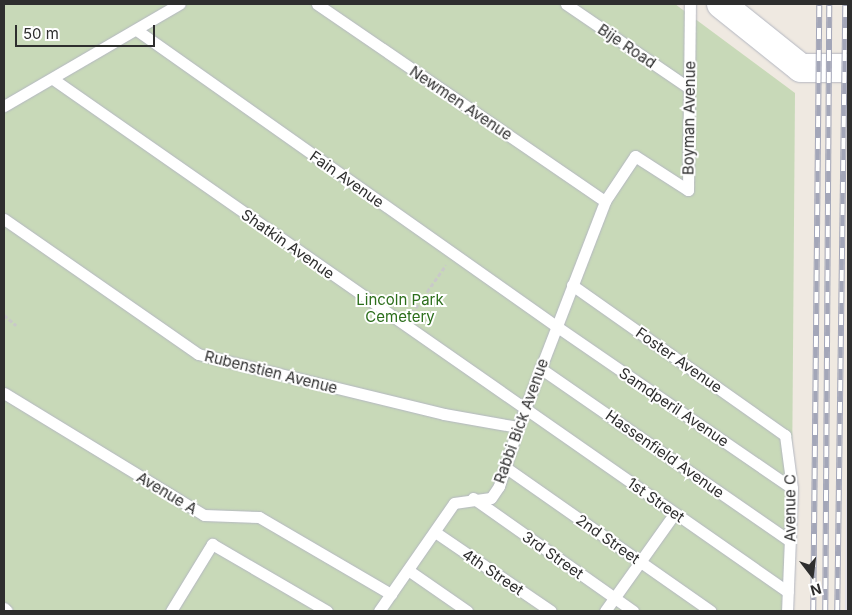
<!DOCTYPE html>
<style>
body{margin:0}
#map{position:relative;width:852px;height:615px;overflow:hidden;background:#efe9e1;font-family:Inter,sans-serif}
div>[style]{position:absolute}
.industrial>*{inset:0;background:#e3e1e8}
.cemetery>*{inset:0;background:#c8d9b8}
.path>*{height:3px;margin-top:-1.5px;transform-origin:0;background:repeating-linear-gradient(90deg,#c9c9c9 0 4px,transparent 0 6.5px)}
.roads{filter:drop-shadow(0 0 1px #b4b7c1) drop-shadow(0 0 1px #b4b7c1)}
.lane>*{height:11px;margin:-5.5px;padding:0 5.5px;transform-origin:5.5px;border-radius:5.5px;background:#fff}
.secondary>*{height:28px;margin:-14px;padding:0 14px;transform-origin:14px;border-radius:14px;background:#fff}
.rail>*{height:5.5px;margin-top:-2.75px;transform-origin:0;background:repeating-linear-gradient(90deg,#fff 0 11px,#a3a6b8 0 22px);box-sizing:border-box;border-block:1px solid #a3a6b8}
span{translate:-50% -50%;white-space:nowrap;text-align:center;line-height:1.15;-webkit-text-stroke:4px #fff;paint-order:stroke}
.street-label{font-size:15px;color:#2e2e2e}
.park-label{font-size:15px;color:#2c6e1b}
.frame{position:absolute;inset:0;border:5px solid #2e2e2e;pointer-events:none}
.north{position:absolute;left:787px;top:550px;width:50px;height:50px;-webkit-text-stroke:4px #fff;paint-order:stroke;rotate:165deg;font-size:14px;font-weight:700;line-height:20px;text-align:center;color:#2e2e2e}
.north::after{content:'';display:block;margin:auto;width:18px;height:22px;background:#2e2e2e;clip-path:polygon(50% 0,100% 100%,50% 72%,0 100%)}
.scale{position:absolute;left:15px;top:25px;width:140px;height:22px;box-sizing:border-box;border:2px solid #2e2e2e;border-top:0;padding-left:6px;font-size:15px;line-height:18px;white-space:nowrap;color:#2e2e2e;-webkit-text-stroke:4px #fff;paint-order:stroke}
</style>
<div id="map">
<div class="industrial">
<i style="clip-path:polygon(848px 427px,848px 611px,845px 611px,846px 502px)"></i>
</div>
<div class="cemetery">
<i style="clip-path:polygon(4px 4px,675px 4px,795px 93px,791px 611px,4px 611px)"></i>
</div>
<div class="path">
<i style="left:412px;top:313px;width:59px;rotate:-54.7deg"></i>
<i style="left:4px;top:315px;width:16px;rotate:40deg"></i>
</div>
<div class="roads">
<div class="lane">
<i style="left:317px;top:4px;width:349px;rotate:34.4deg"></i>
<i style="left:566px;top:4px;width:149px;rotate:34.3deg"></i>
<i style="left:138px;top:31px;width:512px;rotate:35.21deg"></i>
<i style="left:556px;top:326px;width:286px;rotate:34.5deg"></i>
<i style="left:53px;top:79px;width:896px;rotate:34.91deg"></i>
<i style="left:4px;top:106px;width:203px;rotate:-30.2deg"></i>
<i style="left:688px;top:190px;width:186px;rotate:-89.4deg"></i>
<i style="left:4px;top:219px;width:236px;rotate:34.8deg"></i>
<i style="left:198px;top:354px;width:253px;rotate:13.7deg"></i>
<i style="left:444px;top:414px;width:75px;rotate:10deg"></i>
<i style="left:572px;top:285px;width:261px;rotate:35.2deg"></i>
<i style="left:785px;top:435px;width:53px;rotate:82.5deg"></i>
<i style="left:792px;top:488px;width:123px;rotate:92.3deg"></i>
<i style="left:540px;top:368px;width:304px;rotate:34.7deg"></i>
<i style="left:4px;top:393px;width:234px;rotate:31.4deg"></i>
<i style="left:204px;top:515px;width:55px;rotate:2.1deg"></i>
<i style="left:259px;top:517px;width:153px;rotate:30.3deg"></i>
<i style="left:505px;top:467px;width:251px;rotate:35deg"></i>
<i style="left:473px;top:498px;width:196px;rotate:35.2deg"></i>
<i style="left:435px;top:532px;width:140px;rotate:34.3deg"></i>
<i style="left:408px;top:570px;width:72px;rotate:34.8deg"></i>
<i style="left:4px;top:608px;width:4px;rotate:45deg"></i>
<i style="left:171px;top:611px;width:79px;rotate:-58.5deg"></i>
<i style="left:212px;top:544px;width:133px;rotate:30.2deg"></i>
<i style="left:379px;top:611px;width:131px;rotate:-55.2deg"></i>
<i style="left:454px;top:503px;width:37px;rotate:-8deg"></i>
<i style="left:491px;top:498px;width:14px;rotate:-56deg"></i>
<i style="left:499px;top:486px;width:62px;rotate:-72.1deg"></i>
<i style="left:518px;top:427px;width:242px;rotate:-68.9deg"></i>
<i style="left:605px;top:201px;width:54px;rotate:-56.3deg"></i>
<i style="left:635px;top:156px;width:63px;rotate:32.7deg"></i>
<i style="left:605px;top:611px;width:120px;rotate:-54.5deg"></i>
</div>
<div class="secondary">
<i style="left:721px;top:4px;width:102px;rotate:38.7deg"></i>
<i style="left:801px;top:68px;width:47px"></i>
</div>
</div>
<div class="rail">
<i style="left:813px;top:611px;width:607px;rotate:-89.43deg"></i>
<i style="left:825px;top:611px;width:607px;rotate:-89.62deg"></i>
<i style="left:837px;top:611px;width:607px;rotate:-89.24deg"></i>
</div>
<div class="street-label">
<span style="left:627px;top:46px;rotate:34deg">Bije Road</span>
<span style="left:461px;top:103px;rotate:34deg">Newmen Avenue</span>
<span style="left:689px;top:118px;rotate:-89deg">Boyman Avenue</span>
<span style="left:347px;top:179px;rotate:35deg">Fain Avenue</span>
<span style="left:288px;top:244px;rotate:35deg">Shatkin Avenue</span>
<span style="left:679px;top:360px;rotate:35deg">Foster Avenue</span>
<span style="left:271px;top:372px;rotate:14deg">Rubenstien Avenue</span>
<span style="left:674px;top:407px;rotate:34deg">Samdperil Avenue</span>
<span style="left:521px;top:421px;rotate:-70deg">Rabbi Bick Avenue</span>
<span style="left:665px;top:454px;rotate:35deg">Hassenfield Avenue</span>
<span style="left:167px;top:493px;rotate:31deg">Avenue A</span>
<span style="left:656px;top:500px;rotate:35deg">1st Street</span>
<span style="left:790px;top:508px;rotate:-90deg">Avenue C</span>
<span style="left:608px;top:539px;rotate:35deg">2nd Street</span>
<span style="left:553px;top:555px;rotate:35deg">3rd Street</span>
<span style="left:493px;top:572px;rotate:34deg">4th Street</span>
</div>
<div class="park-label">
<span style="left:400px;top:308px">Lincoln Park<br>Cemetery</span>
</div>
<div class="frame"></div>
<div class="north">N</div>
<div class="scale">50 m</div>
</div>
